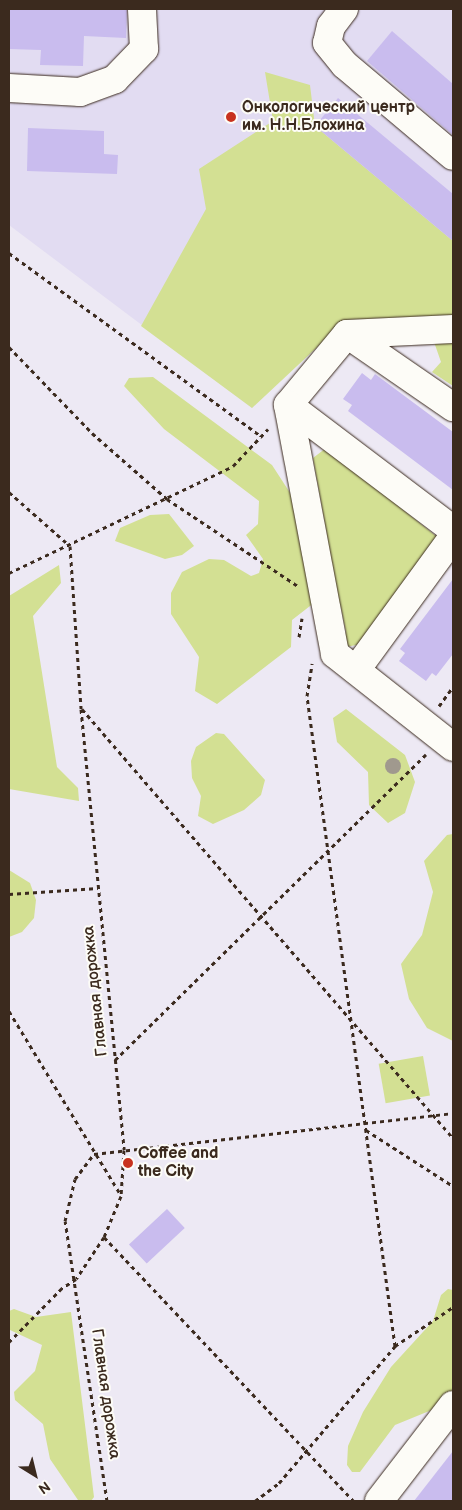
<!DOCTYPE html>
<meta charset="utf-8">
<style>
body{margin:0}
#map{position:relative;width:462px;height:1510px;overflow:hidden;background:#ede9f4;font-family:"Balsamiq Sans",sans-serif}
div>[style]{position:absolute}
.built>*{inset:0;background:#e2dcf2}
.green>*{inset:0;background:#d3e093;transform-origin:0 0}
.building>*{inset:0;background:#c9bcee;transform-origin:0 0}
.path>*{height:3px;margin-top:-1.5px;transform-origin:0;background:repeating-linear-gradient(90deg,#3b2a1e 0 4px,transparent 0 8px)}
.roads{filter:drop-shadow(0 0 1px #3b2a1e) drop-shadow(0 0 1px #3b2a1e)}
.minor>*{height:28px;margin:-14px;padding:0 14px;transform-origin:14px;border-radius:14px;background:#fdfcf7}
.trees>*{width:16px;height:16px;margin:-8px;border-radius:50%;background:#a0998e}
.dots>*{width:14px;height:14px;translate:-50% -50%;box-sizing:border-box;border:2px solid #fdfcf7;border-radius:50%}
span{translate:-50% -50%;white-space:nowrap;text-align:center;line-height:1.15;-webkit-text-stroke:4px #fdfcf7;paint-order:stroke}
.poi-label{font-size:16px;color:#3b2a1e;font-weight:700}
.left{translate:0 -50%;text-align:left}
.street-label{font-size:16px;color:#3b2a1e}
.frame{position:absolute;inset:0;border:10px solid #3b2a1e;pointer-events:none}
.north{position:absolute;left:10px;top:1450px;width:50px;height:50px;-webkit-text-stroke:4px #fdfcf7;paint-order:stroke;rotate:144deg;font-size:14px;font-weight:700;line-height:20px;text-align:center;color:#3b2a1e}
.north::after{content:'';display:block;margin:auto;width:18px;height:22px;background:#3b2a1e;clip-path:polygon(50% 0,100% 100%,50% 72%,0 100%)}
</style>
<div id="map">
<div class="built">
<i style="clip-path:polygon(9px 9px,453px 9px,453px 298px,337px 306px,252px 408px,9px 225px)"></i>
</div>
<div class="green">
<i style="clip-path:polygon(265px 72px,310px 85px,315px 126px,453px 241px,453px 386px,432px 372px,441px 362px,426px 319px,343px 323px,252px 408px,141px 326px,206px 209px,199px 169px,273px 121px)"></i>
<i style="clip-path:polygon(153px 377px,272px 465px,309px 522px,319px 599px,292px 620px,291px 647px,217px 704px,195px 691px,199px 657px,171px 614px,171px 593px,182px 572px,209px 559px,224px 560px,251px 576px,259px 573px,263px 559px,246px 535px,258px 524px,259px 501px,164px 429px,124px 386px,129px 378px)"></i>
<i style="clip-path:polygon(326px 448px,441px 540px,362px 650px,356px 645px,346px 647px,339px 640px,346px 632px,341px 608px,332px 596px,322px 546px,328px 541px,313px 458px)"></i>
<i style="clip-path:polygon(169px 514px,194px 546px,182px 555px,165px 559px,115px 541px,120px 528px,150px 515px)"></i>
<i style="clip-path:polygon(59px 565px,61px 583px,33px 616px,57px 767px,78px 788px,79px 801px,9px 789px,9px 596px)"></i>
<i style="clip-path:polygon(346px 709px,405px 755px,415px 782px,405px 813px,388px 823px,369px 805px,368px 772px,337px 742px,333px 718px)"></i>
<i style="clip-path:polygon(216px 733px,224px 734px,265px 780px,261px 795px,244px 810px,213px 824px,198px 816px,201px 796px,192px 778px,191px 761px,196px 747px)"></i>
<i style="clip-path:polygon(453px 834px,453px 1041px,427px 1028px,409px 999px,401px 964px,422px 935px,433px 892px,424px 861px,447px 835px)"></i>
<i style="clip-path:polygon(9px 870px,30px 883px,36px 900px,34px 918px,22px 932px,9px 937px)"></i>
<i style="left:423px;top:1056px;width:40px;height:45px;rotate:80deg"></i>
<i style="clip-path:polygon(448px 1289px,453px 1290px,453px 1393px,439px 1407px,395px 1425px,360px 1472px,352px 1472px,347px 1465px,348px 1446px,363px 1412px,391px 1367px,433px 1321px,441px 1295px)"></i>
<i style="clip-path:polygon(14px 1309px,36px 1317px,71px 1312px,94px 1497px,91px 1501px,78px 1500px,50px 1459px,43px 1424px,15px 1400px,14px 1392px,35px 1371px,42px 1345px,10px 1330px,9px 1311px)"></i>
</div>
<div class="building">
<i style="clip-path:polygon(9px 9px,127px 9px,126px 38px,84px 36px,83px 66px,40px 65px,41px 50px,9px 49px)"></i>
<i style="clip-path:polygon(392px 31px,453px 84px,453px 135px,367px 61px)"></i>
<i style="clip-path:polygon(338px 98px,453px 194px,453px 241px,315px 126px)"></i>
<i style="clip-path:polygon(28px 128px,104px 131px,104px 154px,118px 155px,117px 174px,27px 171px)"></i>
<i style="clip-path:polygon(362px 373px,371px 380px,375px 374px,453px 432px,453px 490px,348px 411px,352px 405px,343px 399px)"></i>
<i style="clip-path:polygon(453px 579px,453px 654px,436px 676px,432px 673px,426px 681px,399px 661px,405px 653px,400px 649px)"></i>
<i style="left:167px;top:1209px;width:26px;height:52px;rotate:47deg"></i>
<i style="clip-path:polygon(453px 1451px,453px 1501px,414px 1501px)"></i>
</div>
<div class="path">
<i style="left:9px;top:253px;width:313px;rotate:36deg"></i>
<i style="left:9px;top:347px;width:120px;rotate:46deg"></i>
<i style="left:92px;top:433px;width:100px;rotate:41.3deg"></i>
<i style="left:167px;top:499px;width:157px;rotate:33.6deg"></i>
<i style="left:9px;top:492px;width:81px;rotate:41.5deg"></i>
<i style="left:70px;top:546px;width:163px;rotate:86.1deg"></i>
<i style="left:81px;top:709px;width:443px;rotate:84.4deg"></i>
<i style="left:124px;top:1150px;width:46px;rotate:93.7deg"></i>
<i style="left:121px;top:1196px;width:44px;rotate:112.5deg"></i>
<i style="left:104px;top:1237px;width:50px;rotate:123.7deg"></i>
<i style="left:76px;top:1279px;width:17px;rotate:147deg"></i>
<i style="left:62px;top:1288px;width:76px;rotate:134.5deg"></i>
<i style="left:9px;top:573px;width:248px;rotate:-25.5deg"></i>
<i style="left:233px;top:466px;width:51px;rotate:-46.6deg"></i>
<i style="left:299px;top:637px;width:19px;rotate:-81deg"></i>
<i style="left:439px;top:706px;width:24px;rotate:-54deg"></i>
<i style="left:82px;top:709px;width:567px;rotate:49.15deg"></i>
<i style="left:9px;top:894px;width:89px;rotate:-3.9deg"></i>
<i style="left:9px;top:1011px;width:215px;rotate:58.7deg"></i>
<i style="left:115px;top:1060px;width:436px;rotate:-44.5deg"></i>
<i style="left:366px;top:1130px;width:103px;rotate:32.8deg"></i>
<i style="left:104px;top:1237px;width:364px;rotate:46.6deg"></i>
<i style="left:395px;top:1346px;width:70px;rotate:-33.9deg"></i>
<i style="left:107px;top:1501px;width:283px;rotate:-98.5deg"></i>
<i style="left:65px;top:1221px;width:43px;rotate:-76.6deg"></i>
<i style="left:75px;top:1179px;width:31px;rotate:-53deg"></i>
<i style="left:94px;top:1154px;width:361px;rotate:-6.5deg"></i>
<i style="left:255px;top:1501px;width:30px;rotate:-37deg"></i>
<i style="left:279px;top:1483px;width:180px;rotate:-49.7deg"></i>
<i style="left:395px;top:1346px;width:656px;rotate:-97.71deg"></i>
<i style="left:307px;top:696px;width:33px;rotate:-81deg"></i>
</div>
<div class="roads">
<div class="minor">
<i style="left:344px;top:9px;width:21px;rotate:127deg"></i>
<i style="left:331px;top:26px;width:17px;rotate:103deg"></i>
<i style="left:327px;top:43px;width:28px;rotate:51deg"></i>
<i style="left:345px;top:65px;width:141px;rotate:40.1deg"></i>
<i style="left:9px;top:88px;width:71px;rotate:3.2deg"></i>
<i style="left:80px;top:92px;width:37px;rotate:-20deg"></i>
<i style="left:115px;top:79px;width:42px;rotate:-46deg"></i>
<i style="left:144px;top:49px;width:40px;rotate:-92.9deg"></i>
<i style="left:453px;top:329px;width:106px;rotate:177.3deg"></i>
<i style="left:347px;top:334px;width:92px;rotate:129.7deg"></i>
<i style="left:288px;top:405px;width:253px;rotate:79.3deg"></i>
<i style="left:335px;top:654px;width:150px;rotate:38.2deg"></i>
<i style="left:347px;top:334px;width:129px;rotate:34.6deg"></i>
<i style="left:288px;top:405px;width:207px;rotate:37.1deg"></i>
<i style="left:356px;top:670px;width:165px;rotate:-53.9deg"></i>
<i style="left:379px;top:1501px;width:121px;rotate:-52.4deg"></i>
</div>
</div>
<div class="trees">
<i style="left:393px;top:766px"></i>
</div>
<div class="dots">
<i style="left:231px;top:117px;background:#c8321e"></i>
<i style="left:128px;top:1163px;background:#c8321e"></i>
</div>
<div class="poi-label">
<span class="left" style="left:242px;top:117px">Онкологический центр<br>им. Н.Н.Блохина</span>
<span class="left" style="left:138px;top:1163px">Coffee and<br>the City</span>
</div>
<div class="street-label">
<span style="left:96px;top:991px;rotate:-96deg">Главная дорожка</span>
<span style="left:105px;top:1394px;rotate:82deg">Главная дорожка</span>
</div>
<div class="frame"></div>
<div class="north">N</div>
</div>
